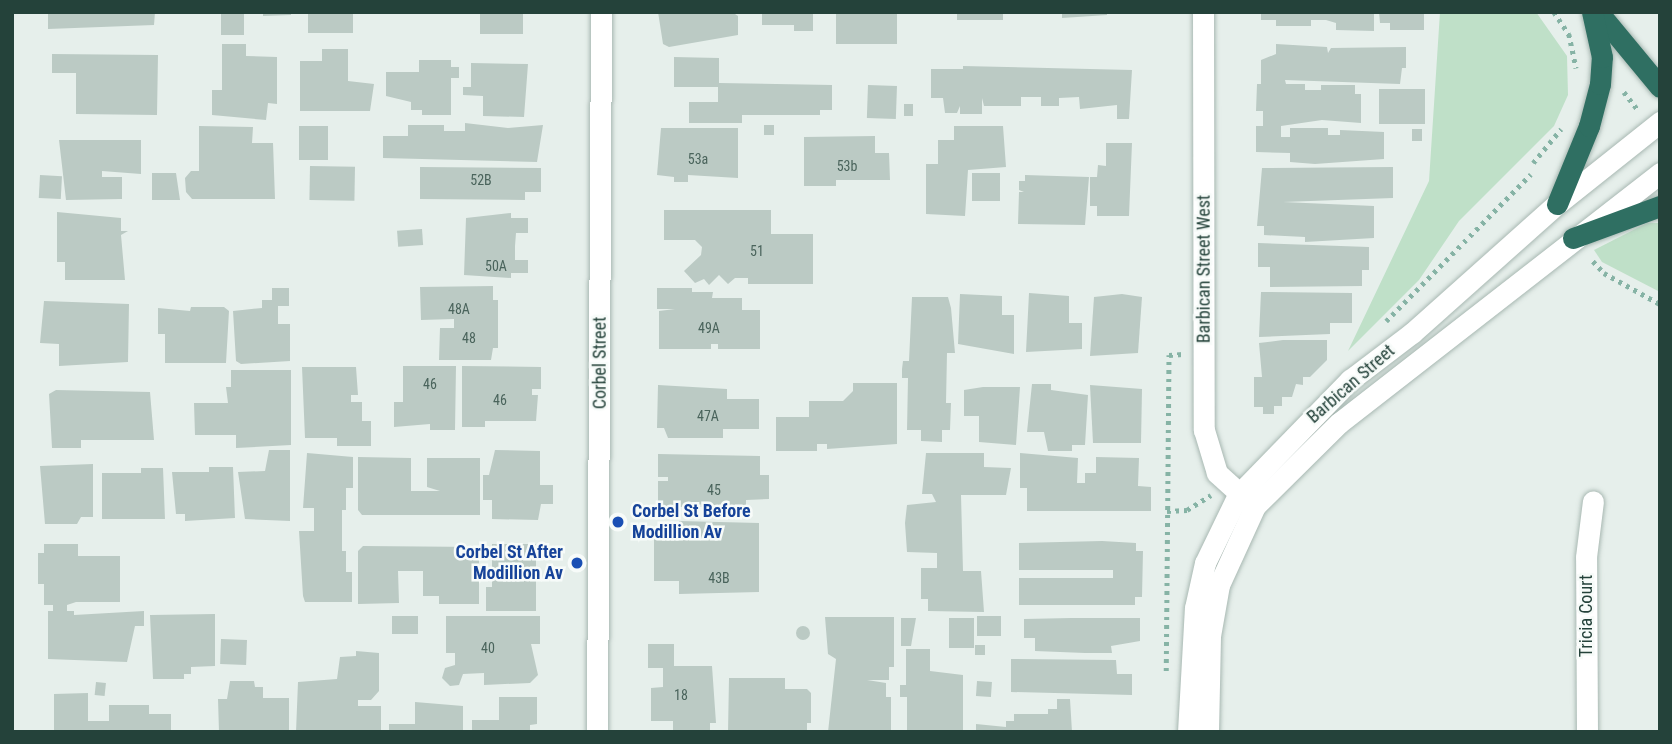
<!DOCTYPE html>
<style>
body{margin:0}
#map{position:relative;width:1672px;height:744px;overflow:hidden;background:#e6efeb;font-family:"Roboto Condensed",sans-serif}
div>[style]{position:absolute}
.green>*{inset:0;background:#bfe0c8}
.building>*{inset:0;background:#bbcac4;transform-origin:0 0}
.round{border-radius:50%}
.path>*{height:4.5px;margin-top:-2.25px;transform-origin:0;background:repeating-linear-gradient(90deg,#86b3a5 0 3.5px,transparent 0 8.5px)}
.roads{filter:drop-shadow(0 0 2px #a8b8b2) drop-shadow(0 0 2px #a8b8b2)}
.minor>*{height:21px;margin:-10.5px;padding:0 10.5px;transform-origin:10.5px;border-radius:10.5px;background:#fff}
.highway>*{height:21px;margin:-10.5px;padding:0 10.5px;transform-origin:10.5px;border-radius:10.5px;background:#2f6f62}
.dots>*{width:19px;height:19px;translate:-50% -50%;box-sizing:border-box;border:4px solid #f7fbf9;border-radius:50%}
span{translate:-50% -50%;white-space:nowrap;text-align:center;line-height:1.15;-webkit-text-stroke:5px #f7fbf9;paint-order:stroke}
.number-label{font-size:14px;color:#4a645c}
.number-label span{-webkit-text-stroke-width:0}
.street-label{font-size:18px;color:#24423a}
.transit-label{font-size:18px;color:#164399;font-weight:700}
.left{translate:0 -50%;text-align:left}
.right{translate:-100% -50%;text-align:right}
.frame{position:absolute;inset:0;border:14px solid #24423a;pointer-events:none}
</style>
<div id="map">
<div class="green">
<i style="clip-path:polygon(1440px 12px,1536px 12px,1567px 56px,1568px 95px,1554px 126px,1459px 221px,1419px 280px,1348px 351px,1429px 181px)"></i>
<i style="clip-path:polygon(1647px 223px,1660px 223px,1660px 292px,1602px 262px,1594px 250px)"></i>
</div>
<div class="building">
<i style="clip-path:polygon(48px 12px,155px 12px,154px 25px,48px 29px)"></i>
<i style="left:221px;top:12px;width:23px;height:23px"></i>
<i style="clip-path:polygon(263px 12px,291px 12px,291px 15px,263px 16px)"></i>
<i style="left:308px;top:12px;width:45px;height:21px"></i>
<i style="left:480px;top:12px;width:43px;height:22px"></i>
<i style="clip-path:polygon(658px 12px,732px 12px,738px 16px,738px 35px,669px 47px,663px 44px)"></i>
<i style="clip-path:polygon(762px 12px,813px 12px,813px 31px,794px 31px,794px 25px,762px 25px)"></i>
<i style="left:836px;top:12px;width:61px;height:32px"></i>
<i style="left:957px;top:12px;width:46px;height:8px"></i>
<i style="clip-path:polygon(1062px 12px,1107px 12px,1107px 15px,1062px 18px)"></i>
<i style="clip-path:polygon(1261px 12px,1374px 12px,1374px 31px,1336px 30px,1336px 23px,1326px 20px,1311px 20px,1311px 26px,1276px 26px,1276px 20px,1261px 20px)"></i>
<i style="clip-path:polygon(1379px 12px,1424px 12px,1424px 30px,1390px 30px,1390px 23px,1380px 23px)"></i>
<i style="clip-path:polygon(222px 44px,246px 44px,246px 56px,277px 57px,277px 104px,268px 103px,266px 120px,212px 115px,212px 90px,222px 90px)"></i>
<i style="clip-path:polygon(1276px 44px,1327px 47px,1328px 53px,1331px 48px,1406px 47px,1406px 68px,1402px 68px,1400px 84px,1285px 80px,1286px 84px,1305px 84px,1305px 90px,1321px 90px,1321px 85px,1355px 85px,1355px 94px,1361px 94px,1361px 123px,1322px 120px,1281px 126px,1281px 137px,1290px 137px,1290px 128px,1328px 128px,1328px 135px,1340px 135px,1340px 130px,1384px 132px,1384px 159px,1315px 164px,1290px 162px,1290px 153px,1256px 152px,1256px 126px,1263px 126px,1263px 111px,1256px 111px,1257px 84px,1261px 84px,1261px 60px,1276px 54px)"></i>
<i style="clip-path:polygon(322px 49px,348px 49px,348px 81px,374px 84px,370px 111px,300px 111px,300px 61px,322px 61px)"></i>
<i style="clip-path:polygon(52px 54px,158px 55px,157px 115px,76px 114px,76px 73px,52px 73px)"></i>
<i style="clip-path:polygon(674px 57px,719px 58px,719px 83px,832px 85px,832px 110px,820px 110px,820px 115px,742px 115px,742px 123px,689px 123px,689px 102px,718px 102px,718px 87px,674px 87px)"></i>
<i style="clip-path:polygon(419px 60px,451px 60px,451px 67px,459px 67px,459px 78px,451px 78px,451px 115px,422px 115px,422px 110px,411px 110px,411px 102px,386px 96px,386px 72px,419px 72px)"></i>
<i style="clip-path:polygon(471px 63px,528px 64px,524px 117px,483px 116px,483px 96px,463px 95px,463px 87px,471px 87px)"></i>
<i style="clip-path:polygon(963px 66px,1132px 70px,1129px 119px,1117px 119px,1117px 105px,1080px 109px,1079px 97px,1059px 98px,1059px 106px,1041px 106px,1041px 97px,1021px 97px,1021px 106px,984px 106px,982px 98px,982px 114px,960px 114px,960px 106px,957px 113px,945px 113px,943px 98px,931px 98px,931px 69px,963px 69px)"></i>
<i style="left:868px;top:85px;width:29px;height:33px;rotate:2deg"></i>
<i style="left:1379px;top:89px;width:46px;height:35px"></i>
<i style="left:904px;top:104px;width:9px;height:12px"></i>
<i style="clip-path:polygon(465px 123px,508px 128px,543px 125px,537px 162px,383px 158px,383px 136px,408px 136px,408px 125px,444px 125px,444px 131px,465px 131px)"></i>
<i style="left:764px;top:125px;width:10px;height:10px"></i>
<i style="clip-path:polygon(199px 126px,253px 127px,252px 143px,273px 143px,275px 199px,192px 199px,186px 192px,185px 178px,191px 171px,199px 171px)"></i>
<i style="left:299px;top:126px;width:29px;height:34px"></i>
<i style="clip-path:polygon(954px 126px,1003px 126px,1006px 167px,968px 170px,965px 216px,926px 214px,926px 164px,938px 164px,938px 140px,954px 140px)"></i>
<i style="clip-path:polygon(661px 128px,738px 128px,738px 178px,688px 175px,688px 182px,674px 182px,674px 177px,657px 175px)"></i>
<i style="left:1412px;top:129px;width:10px;height:12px"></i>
<i style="clip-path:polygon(875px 136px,875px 153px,889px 153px,890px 180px,836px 180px,836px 186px,804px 186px,804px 137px)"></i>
<i style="clip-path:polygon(59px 140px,141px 140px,141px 174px,102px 171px,102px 177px,122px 177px,122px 199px,66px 200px)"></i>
<i style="clip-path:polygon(1106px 143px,1132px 143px,1129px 216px,1097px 216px,1097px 206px,1090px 206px,1090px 177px,1097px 177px,1098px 165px,1106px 166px)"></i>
<i style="left:310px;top:166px;width:45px;height:34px;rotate:1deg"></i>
<i style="clip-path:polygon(420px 167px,541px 168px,541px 192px,525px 192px,525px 200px,420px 199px)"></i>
<i style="clip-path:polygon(1393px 167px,1393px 198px,1283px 202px,1374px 206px,1374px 238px,1305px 242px,1305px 237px,1264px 235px,1264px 226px,1257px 226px,1262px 168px)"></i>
<i style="clip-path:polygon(152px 173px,176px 173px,180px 200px,152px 200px)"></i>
<i style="left:972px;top:173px;width:28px;height:28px"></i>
<i style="left:40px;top:175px;width:22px;height:23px;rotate:3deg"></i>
<i style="clip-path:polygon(1025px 175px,1089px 177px,1085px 225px,1018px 224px,1019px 192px,1024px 192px,1019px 190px,1019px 181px,1025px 181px)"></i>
<i style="clip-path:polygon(664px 210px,771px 210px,771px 234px,813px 234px,813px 284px,748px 284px,748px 278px,735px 278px,728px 284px,719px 275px,709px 285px,704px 279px,695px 283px,684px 271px,701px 255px,702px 247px,695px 240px,664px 240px)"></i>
<i style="clip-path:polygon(57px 212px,121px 218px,121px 231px,128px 231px,121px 235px,125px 280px,65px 280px,65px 262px,57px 262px)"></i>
<i style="clip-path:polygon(511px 213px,511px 218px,528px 218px,528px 233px,516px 233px,515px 246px,515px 260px,528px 260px,528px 273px,511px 273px,511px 278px,464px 275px,466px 218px)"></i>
<i style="left:422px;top:229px;width:16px;height:25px;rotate:86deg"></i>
<i style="clip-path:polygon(1258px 243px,1369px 247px,1369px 270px,1362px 270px,1362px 286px,1270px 287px,1270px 267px,1258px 267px)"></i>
<i style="clip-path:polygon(493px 286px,493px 300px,498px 300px,498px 348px,493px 348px,491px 360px,439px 360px,440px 328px,454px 328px,454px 319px,421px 320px,420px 287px)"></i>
<i style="clip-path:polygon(272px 288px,289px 288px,289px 306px,278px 306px,278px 324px,290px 324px,290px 361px,241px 364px,236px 361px,233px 311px,262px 308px,262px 300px,272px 300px)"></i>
<i style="clip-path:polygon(657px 288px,692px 288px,692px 292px,713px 292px,712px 298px,742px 298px,742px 310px,760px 310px,760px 349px,718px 349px,718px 344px,711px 344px,711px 349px,659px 349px,659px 311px,675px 309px,657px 309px)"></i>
<i style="clip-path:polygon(1261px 292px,1352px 293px,1352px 323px,1330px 323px,1330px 334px,1259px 337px)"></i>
<i style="clip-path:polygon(1029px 293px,1069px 296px,1069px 323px,1082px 323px,1082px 349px,1026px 352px)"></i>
<i style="clip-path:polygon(960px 294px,1002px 296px,1002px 315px,1014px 315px,1014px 354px,958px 344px)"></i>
<i style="clip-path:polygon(1122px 294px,1142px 297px,1138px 353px,1090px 356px,1094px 297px)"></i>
<i style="clip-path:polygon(912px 297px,948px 297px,951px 308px,955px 353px,947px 353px,946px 403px,951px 403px,950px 430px,942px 430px,942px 442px,921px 441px,921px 430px,907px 430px,908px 378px,902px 378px,902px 369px,903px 361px,909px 361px)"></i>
<i style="clip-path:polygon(44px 301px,129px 304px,128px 362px,59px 366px,59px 344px,40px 343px)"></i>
<i style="clip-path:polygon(191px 307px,224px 307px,229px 311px,226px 363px,165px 363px,165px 334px,158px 334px,158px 308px,190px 311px)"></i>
<i style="clip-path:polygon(1283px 340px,1327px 340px,1327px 360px,1310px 377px,1303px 377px,1303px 385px,1296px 384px,1292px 397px,1282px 397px,1282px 406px,1274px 406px,1274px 414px,1263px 414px,1263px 407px,1254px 407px,1254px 377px,1262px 377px,1259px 343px)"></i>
<i style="clip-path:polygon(403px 366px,456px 366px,455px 430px,430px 430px,430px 424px,394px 427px,394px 402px,403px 402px)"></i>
<i style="clip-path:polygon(462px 366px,541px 367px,541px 389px,532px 389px,532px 395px,538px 395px,536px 421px,485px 421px,485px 427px,462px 427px)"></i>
<i style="clip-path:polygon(302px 367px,356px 367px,358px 395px,351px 395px,351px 402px,362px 402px,362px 421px,371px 421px,371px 446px,337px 446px,337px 438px,305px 438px)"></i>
<i style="clip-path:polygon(231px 370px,291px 370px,291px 445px,236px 448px,236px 435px,195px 435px,194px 403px,228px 403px,226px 387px,231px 387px)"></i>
<i style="clip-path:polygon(853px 383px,897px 383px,897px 444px,827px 449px,827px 444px,817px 444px,817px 451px,776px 451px,776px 417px,809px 417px,809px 401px,843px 401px,853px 391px)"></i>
<i style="clip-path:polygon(1032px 384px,1051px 384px,1051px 390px,1088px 395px,1085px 445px,1072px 445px,1072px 451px,1048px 451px,1044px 432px,1027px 432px)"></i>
<i style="clip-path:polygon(658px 385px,727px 389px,727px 399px,759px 399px,759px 429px,723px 429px,723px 438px,668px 438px,664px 428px,657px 428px)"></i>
<i style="clip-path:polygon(1090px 385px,1142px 389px,1141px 443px,1093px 443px)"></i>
<i style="clip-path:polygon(983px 387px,1020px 387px,1016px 445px,979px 442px,979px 416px,964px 416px,964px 390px)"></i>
<i style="clip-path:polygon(56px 390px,150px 392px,154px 440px,81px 440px,81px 448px,52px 448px,49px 394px)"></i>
<i style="clip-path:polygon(269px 450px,290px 450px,290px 521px,245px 519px,238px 472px,265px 471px)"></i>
<i style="clip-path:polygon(495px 450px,540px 451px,540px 485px,553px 485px,553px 504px,541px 504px,538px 520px,492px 519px,492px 500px,483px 500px,483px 475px,489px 475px)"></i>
<i style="clip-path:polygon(307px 453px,353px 457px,353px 488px,346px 488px,346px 510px,342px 510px,342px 551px,346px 551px,346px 572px,352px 572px,352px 602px,305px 602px,303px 596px,299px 531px,314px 531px,314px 508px,303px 508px)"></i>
<i style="clip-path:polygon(926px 453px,984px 453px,984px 467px,1011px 468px,1006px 495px,961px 495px,963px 571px,981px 571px,984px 612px,928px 611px,928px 599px,921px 599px,921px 568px,937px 568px,937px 553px,907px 552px,905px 523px,907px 505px,936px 502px,932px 494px,922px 494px)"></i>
<i style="clip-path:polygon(1020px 453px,1078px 458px,1077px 483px,1085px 483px,1085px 473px,1096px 473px,1096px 457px,1139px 458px,1138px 486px,1151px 487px,1151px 511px,1027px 511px,1027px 488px,1020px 488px)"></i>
<i style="clip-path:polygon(658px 454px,760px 456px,760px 475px,769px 475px,769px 499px,746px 500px,746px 507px,730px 507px,730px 518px,704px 518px,704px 507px,658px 507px,658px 481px,668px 481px,668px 477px,658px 477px)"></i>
<i style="clip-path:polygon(358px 457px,411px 458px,411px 491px,440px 491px,427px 487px,427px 458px,480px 458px,480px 515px,362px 515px,358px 510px)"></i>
<i style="clip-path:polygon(93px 464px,93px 517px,81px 517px,77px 524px,45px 524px,40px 466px)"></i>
<i style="clip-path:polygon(209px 467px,233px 467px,235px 518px,185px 521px,185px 514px,176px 514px,172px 472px,209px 472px)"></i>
<i style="clip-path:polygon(141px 468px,163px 468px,165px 519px,102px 519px,102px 473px,141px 473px)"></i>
<i style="clip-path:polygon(679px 521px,759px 523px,759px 592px,679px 594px,679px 581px,654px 581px,654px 535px,678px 535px,679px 541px)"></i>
<i style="clip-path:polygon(1102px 541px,1136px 543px,1136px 551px,1143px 551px,1142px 597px,1135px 597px,1135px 605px,1019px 605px,1019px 578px,1113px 578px,1113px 570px,1019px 570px,1019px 543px)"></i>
<i style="clip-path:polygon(44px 544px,78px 544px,78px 556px,120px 556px,120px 602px,76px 602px,67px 605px,67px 611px,74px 611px,74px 615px,144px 611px,144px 626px,135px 626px,127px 662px,48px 659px,48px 611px,53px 611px,53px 605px,44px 605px,44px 584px,38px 584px,38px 553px,44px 553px)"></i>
<i style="clip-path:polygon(492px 544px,536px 544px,536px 611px,486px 611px,486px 587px,492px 587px)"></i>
<i style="clip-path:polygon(363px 546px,479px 547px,479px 604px,439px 604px,439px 596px,423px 596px,423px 571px,398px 571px,399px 603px,358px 604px,358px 551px)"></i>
<i style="clip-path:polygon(215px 614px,215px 666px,191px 667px,191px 674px,184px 674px,184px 679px,153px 679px,150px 615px)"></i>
<i style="left:392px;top:616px;width:26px;height:18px"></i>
<i style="clip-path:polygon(446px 616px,540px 616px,540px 644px,531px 644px,538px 675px,530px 683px,484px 685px,484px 673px,463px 674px,459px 685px,450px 686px,442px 678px,445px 668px,455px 665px,455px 653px,446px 653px)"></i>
<i style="left:977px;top:616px;width:24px;height:20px"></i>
<i style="clip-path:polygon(825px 617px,894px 617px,894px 667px,889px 667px,889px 680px,867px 680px,886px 683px,886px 697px,891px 697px,891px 732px,828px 732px,836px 659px,828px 654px)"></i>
<i style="clip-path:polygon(901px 618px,916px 618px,911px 646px,901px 646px)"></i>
<i style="left:949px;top:618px;width:25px;height:30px"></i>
<i style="clip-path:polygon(1071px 618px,1140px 618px,1140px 641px,1111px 646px,1112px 653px,1085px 653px,1035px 651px,1035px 638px,1024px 638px,1024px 619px)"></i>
<i class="round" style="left:796px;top:626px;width:14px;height:14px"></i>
<i style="left:221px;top:639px;width:26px;height:25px;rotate:2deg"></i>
<i style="clip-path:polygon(648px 644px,674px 644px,674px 666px,712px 666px,716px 723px,710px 723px,710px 732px,673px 732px,673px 721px,651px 721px,651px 688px,663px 687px,663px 668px,648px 668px)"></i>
<i style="left:975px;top:645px;width:10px;height:10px"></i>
<i style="clip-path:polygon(906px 649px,930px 649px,930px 671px,963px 675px,963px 732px,907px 732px,907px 697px,900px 697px,900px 685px,906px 685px)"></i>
<i style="clip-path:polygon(356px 651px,379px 653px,379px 691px,371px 700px,358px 700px,358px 706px,381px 706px,381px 732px,296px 732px,298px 682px,337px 679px,340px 657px,356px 656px)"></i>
<i style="clip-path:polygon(1011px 659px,1116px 660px,1117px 674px,1132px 674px,1132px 695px,1011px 692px)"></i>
<i style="clip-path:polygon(729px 678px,785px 678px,785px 689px,807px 689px,811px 693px,811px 723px,807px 723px,807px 732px,728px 732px)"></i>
<i style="clip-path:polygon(230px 681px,254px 681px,255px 687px,263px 687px,263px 698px,289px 698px,289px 732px,219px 732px,218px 699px,227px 699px)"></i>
<i style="left:977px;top:681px;width:15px;height:15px;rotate:4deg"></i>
<i style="left:96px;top:682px;width:10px;height:13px;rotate:6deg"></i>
<i style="clip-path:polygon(88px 693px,88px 721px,109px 721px,109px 705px,149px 705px,149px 714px,171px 714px,171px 732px,54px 732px,54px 694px)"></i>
<i style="clip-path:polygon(499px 697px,537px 697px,537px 724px,530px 725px,530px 732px,472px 732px,472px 720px,499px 720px)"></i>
<i style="clip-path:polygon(1057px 699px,1070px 699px,1072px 732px,976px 732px,976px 724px,1006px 727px,1006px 721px,1014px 721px,1014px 714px,1048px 714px,1048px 709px,1057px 709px)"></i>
<i style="clip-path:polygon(415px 702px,463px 706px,463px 732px,389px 732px,389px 724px,415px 724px)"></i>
</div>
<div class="path">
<i style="left:1554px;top:12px;width:27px;rotate:56deg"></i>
<i style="left:1569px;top:34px;width:35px;rotate:78deg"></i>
<i style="left:1624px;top:92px;width:23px;rotate:52deg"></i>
<i style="left:1533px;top:163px;width:44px;rotate:-50.5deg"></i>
<i style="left:1593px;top:261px;width:16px;rotate:47deg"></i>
<i style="left:1604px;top:273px;width:64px;rotate:29deg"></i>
<i style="left:1386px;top:321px;width:206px;rotate:-45.4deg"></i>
<i style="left:1167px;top:511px;width:20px;rotate:-3deg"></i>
<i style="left:1187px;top:510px;width:28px;rotate:-32deg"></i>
<i style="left:1166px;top:671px;width:316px;rotate:-89.5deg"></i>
<i style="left:1169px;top:355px;width:14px;rotate:-4deg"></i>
</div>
<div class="roads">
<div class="minor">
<i style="left:1203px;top:12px;width:418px;rotate:89.9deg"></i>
<i style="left:1204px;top:430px;width:45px;rotate:73.2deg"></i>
<i style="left:1217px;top:473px;width:45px;rotate:42.3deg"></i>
<i style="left:597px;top:732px;width:720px;rotate:-89.68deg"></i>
<i style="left:1188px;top:732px;width:124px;rotate:-86.8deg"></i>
<i style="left:1195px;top:608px;width:46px;rotate:-77.5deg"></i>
<i style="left:1205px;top:563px;width:76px;rotate:-64.1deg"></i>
<i style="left:1238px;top:495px;width:161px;rotate:-45.8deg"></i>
<i style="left:1350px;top:380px;width:78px;rotate:-37.2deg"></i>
<i style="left:1412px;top:333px;width:194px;rotate:-41.7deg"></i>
<i style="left:1557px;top:204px;width:132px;rotate:-38.5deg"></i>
<i style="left:1208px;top:732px;width:96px;rotate:-88.8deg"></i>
<i style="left:1210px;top:636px;width:52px;rotate:-80deg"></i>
<i style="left:1219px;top:585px;width:87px;rotate:-65.5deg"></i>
<i style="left:1255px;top:506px;width:118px;rotate:-44.7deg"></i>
<i style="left:1339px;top:423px;width:407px;rotate:-37.9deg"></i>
<i style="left:1587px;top:732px;width:175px;rotate:-90.3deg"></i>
<i style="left:1586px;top:557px;width:56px;rotate:-82.9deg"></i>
</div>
<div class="highway">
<i style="left:1598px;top:12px;width:97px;rotate:50.4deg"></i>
<i style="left:1557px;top:204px;width:84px;rotate:-67.7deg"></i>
<i style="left:1589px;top:126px;width:43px;rotate:-75.3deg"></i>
<i style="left:1600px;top:84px;width:27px;rotate:-86deg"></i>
<i style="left:1602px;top:57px;width:46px;rotate:-102.5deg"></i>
<i style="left:1573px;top:238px;width:93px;rotate:-20.2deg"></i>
</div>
</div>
<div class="dots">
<i style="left:618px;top:522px;background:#1a4fb4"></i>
<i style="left:577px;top:563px;background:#1a4fb4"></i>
</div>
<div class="number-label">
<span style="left:698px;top:159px">53a</span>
<span style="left:847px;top:166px">53b</span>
<span style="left:481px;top:180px">52B</span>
<span style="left:757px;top:251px">51</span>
<span style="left:496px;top:266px">50A</span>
<span style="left:459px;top:309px">48A</span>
<span style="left:709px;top:328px">49A</span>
<span style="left:469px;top:338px">48</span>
<span style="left:430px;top:384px">46</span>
<span style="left:500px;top:400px">46</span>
<span style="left:708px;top:416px">47A</span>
<span style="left:714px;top:490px">45</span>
<span style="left:719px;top:578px">43B</span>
<span style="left:488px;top:648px">40</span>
<span style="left:681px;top:695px">18</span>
</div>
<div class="street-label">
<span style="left:1204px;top:269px;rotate:-90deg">Barbican Street West</span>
<span style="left:600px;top:363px;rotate:-90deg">Corbel Street</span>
<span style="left:1351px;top:384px;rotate:-41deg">Barbican Street</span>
<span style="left:1586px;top:616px;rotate:-90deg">Tricia Court</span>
</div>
<div class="transit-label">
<span class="left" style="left:632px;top:522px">Corbel St Before<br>Modillion Av</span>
<span class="right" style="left:563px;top:563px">Corbel St After<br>Modillion Av</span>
</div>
<div class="frame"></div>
</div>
